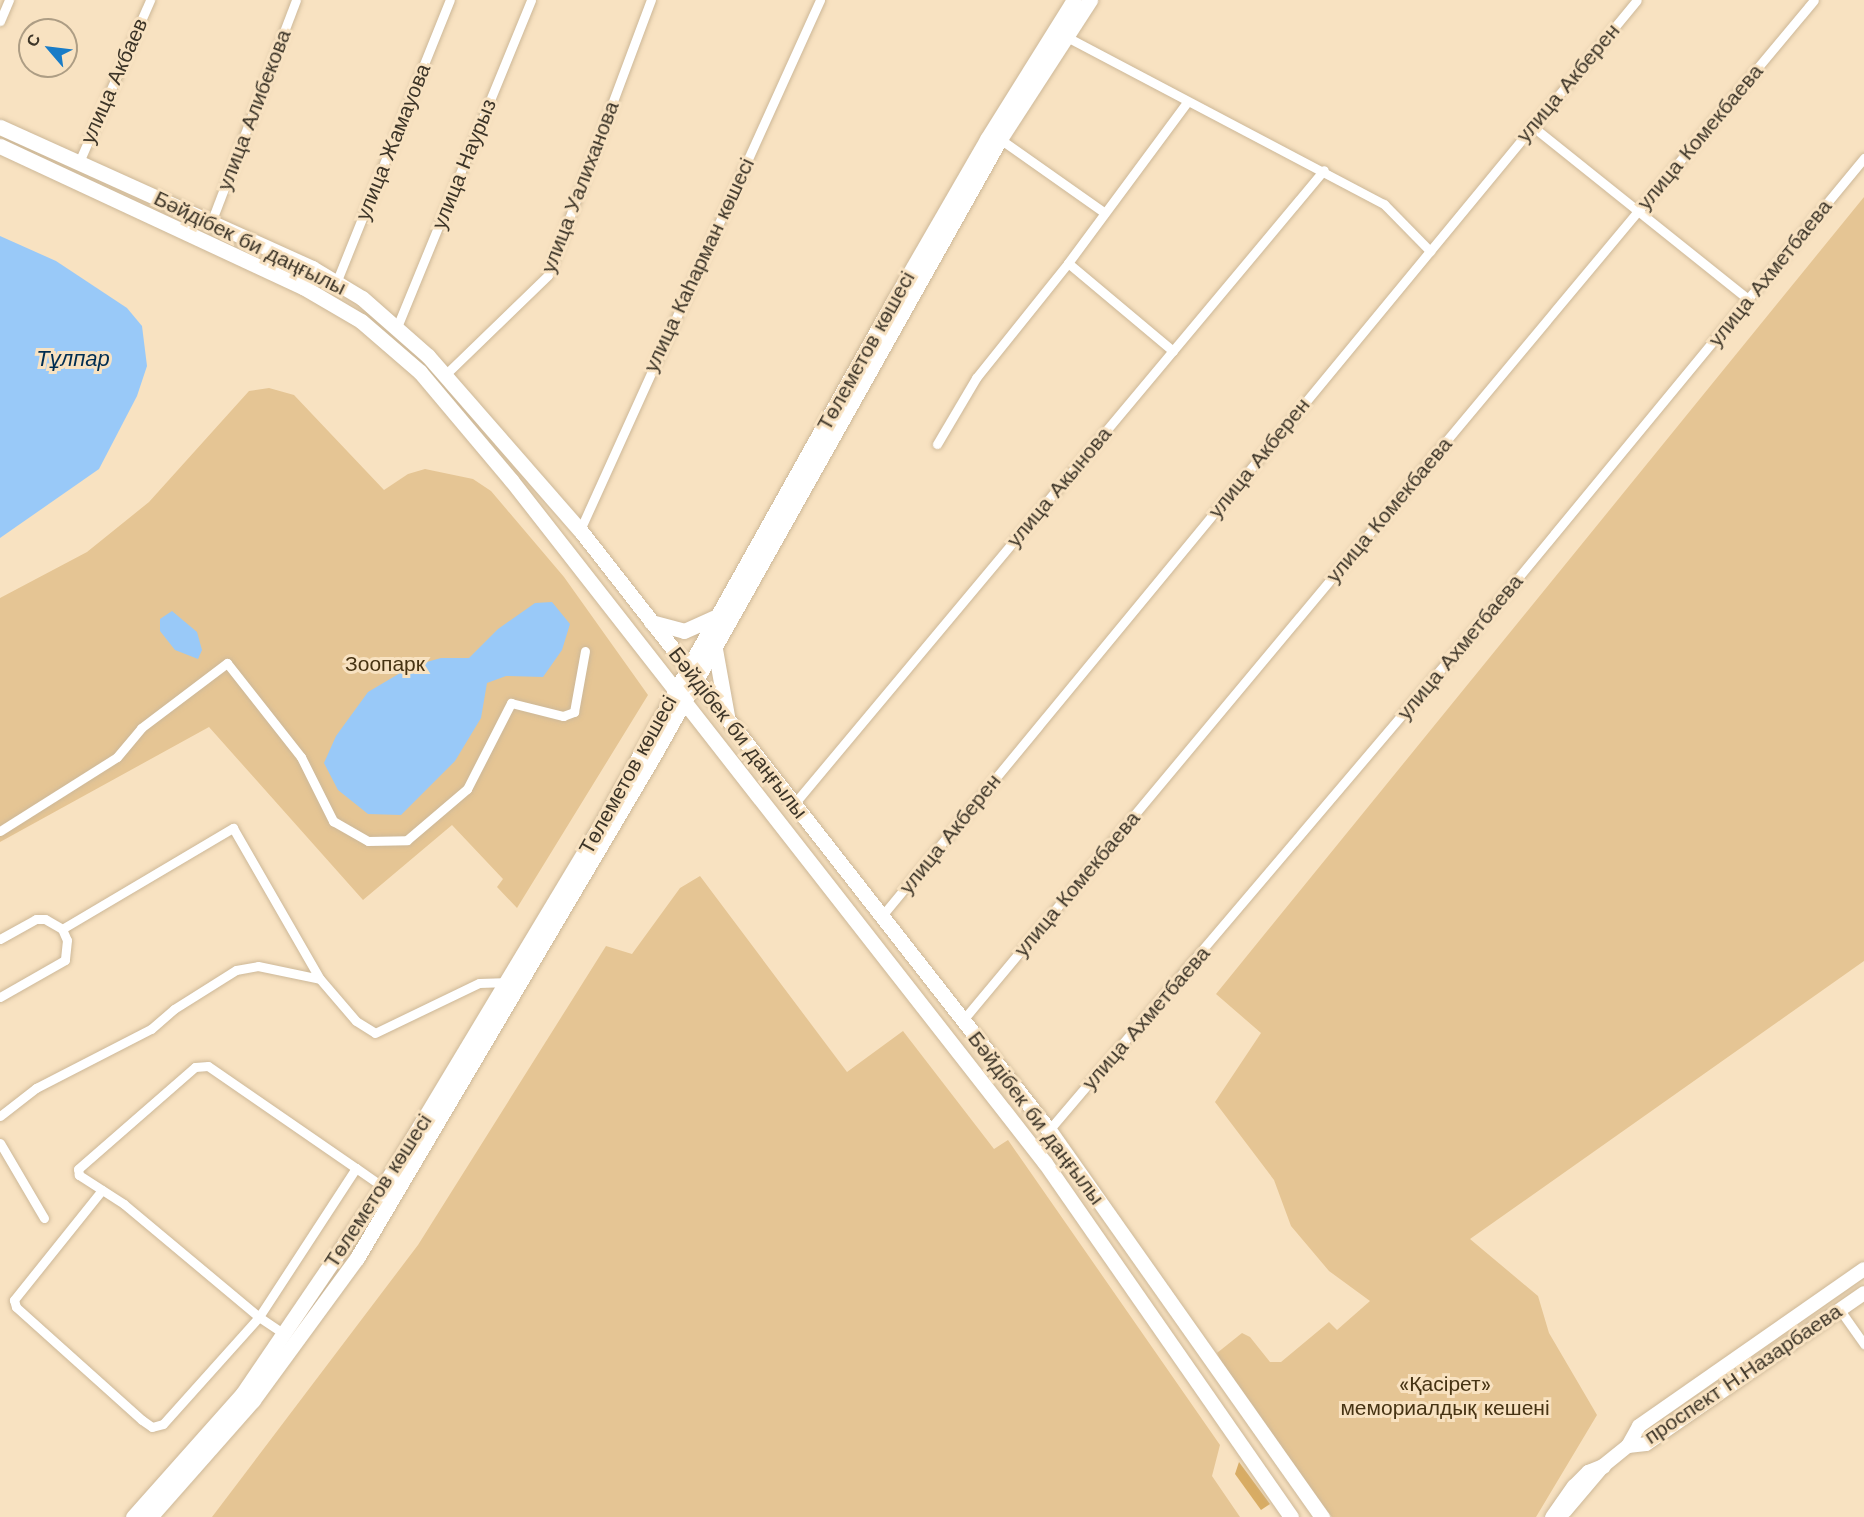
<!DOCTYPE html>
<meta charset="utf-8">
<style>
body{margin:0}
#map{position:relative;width:1864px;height:1517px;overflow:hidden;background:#f8e2c1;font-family:"Work Sans",sans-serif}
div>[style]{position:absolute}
.green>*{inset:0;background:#e5c594}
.forest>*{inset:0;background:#d8ac64}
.water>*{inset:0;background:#99c9f8}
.roads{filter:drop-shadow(0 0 2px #cdb898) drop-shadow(0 0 2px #cdb898)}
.minor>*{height:9px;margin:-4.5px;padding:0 4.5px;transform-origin:4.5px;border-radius:4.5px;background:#fff}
.secondary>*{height:14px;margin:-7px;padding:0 7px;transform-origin:7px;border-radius:7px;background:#fff}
.primary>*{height:15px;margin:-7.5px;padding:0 7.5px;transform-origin:7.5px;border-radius:7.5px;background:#fff}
span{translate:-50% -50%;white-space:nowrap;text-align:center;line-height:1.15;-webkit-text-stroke:6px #f8e2c1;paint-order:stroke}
.street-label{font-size:21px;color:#3d3528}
.park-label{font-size:21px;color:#463313}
.water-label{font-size:22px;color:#002d51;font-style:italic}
.north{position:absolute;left:18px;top:18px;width:60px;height:60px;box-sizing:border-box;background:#f8e2c1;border:2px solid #ad9d84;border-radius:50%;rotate:298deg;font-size:16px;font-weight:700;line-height:24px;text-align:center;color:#3d3528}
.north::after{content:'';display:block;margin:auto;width:21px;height:27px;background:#197cc7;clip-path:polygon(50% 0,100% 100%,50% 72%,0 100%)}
</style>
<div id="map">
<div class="green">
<i style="clip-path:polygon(1864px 197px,1864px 961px,1470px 1239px,1538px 1296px,1549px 1333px,1597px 1415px,1536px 1517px,1332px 1517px,1282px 1451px,1252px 1404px,1226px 1374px,1217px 1353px,1242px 1333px,1250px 1337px,1270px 1362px,1281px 1362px,1329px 1322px,1337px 1330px,1370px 1301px,1329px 1271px,1291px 1226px,1274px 1180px,1215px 1102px,1261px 1033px,1216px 994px)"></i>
<i style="clip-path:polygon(269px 388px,294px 395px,384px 490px,408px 474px,425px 469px,473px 479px,491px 491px,564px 577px,648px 695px,517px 908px,497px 887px,503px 879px,452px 825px,363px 900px,209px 727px,0 842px,0 598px,87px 552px,149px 502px,249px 391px)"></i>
<i style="clip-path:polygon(700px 876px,847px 1072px,903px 1031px,994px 1149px,1008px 1140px,1220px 1445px,1212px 1476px,1240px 1517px,212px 1517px,418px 1245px,606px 946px,632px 954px,680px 888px)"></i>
</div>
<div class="forest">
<i style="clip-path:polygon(1239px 1462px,1270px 1504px,1261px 1510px,1235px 1474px)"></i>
</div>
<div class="water">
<i style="clip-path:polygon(0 236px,56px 261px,127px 308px,142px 326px,147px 366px,137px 396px,99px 469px,0 538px)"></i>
<i style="clip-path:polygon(552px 602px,570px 624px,562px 650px,543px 677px,506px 676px,487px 683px,481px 718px,455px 761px,401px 815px,368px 814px,338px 790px,324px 763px,336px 736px,368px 692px,412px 666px,441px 658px,469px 658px,498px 629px,535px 603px)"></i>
<i style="clip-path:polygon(172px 611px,197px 632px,202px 650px,198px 659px,175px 650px,160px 631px,160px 619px)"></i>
</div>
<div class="roads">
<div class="minor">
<i style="left:0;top:21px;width:23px;rotate:-67deg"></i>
<i style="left:1065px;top:36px;width:361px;rotate:27.8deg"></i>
<i style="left:1384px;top:204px;width:66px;rotate:45.6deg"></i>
<i style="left:1532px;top:126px;width:278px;rotate:38.7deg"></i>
<i style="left:1000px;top:139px;width:128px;rotate:35.2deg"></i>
<i style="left:79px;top:162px;width:177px;rotate:-66.3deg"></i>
<i style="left:212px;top:220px;width:235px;rotate:-69.1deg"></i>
<i style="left:336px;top:283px;width:305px;rotate:-68.1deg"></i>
<i style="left:397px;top:327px;width:353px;rotate:-67.7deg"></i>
<i style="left:1173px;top:351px;width:137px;rotate:-140deg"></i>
<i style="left:1068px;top:263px;width:200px;rotate:-53.5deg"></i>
<i style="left:446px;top:374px;width:142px;rotate:-44.1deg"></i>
<i style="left:548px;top:275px;width:294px;rotate:-69.5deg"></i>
<i style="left:937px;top:444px;width:77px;rotate:-59.4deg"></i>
<i style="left:976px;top:378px;width:147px;rotate:-51.3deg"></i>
<i style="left:580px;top:530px;width:582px;rotate:-65.64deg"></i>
<i style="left:794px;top:804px;width:826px;rotate:-50.11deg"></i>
<i style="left:0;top:831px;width:138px;rotate:-32.3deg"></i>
<i style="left:117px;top:757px;width:38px;rotate:-50deg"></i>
<i style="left:141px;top:728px;width:108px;rotate:-37.1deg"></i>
<i style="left:227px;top:663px;width:120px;rotate:51.8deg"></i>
<i style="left:301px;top:757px;width:72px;rotate:63.4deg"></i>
<i style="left:333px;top:821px;width:40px;rotate:29.7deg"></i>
<i style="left:368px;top:841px;width:39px;rotate:-1deg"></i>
<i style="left:407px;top:840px;width:79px;rotate:-40.4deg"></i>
<i style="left:467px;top:789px;width:97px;rotate:-62.9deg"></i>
<i style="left:511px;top:703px;width:54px;rotate:14deg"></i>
<i style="left:563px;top:716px;width:12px;rotate:-20deg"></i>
<i style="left:574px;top:712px;width:62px;rotate:-79.8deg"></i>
<i style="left:881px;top:917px;width:1188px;rotate:-50.5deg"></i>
<i style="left:62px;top:929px;width:199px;rotate:-30.6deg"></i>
<i style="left:233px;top:828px;width:174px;rotate:60.1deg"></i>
<i style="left:320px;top:979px;width:55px;rotate:49.4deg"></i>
<i style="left:356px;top:1021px;width:22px;rotate:32deg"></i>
<i style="left:375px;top:1033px;width:115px;rotate:-25.7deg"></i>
<i style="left:479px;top:983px;width:30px;rotate:-2deg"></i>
<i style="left:0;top:939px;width:41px;rotate:-29.1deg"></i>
<i style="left:36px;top:919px;width:9px"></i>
<i style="left:45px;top:919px;width:20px;rotate:30deg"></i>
<i style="left:62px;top:929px;width:12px;rotate:66deg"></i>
<i style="left:67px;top:940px;width:20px;rotate:96deg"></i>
<i style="left:65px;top:960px;width:75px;rotate:150.4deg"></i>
<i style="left:963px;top:1020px;width:1328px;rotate:-50.16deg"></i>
<i style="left:208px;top:1066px;width:180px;rotate:34.6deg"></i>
<i style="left:356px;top:1168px;width:178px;rotate:123.1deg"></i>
<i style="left:259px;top:1317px;width:176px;rotate:-140.1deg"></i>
<i style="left:124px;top:1204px;width:54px;rotate:-147.2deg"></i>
<i style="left:79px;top:1175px;width:6px;rotate:-99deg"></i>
<i style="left:78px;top:1169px;width:155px;rotate:-41.1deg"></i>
<i style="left:195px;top:1067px;width:13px;rotate:-4deg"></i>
<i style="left:0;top:1116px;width:46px;rotate:-37.9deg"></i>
<i style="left:36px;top:1088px;width:129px;rotate:-27.2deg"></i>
<i style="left:151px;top:1029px;width:30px;rotate:-41deg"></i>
<i style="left:174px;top:1009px;width:73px;rotate:-32.2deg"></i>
<i style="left:236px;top:970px;width:22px;rotate:-10deg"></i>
<i style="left:258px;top:966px;width:63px;rotate:11.8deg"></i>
<i style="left:1049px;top:1130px;width:709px;rotate:-49.64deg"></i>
<i style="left:1508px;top:590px;width:560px;rotate:-50.51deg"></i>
<i style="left:0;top:1143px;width:87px;rotate:59.6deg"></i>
<i style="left:356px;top:1168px;width:33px;rotate:35deg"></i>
<i style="left:102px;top:1190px;width:141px;rotate:128.7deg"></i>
<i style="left:14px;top:1300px;width:7px;rotate:74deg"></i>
<i style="left:16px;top:1307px;width:169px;rotate:41.9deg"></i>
<i style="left:142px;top:1420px;width:12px;rotate:35deg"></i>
<i style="left:152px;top:1427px;width:11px;rotate:-15deg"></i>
<i style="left:163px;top:1424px;width:144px;rotate:-48.1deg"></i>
<i style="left:259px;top:1317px;width:32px;rotate:34deg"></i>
<i style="left:1840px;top:1310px;width:42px;rotate:54.8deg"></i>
</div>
<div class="secondary">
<i style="left:1628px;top:1446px;width:18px;rotate:-6deg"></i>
<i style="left:1646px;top:1444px;width:265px;rotate:-34.7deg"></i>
<i style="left:1565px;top:1511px;width:59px;rotate:-49.8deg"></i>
<i style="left:1603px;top:1466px;width:32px;rotate:-39deg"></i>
<i style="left:1628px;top:1446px;width:23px;rotate:-61deg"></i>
<i style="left:1639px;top:1426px;width:274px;rotate:-34.9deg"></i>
</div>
<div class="primary">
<i style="left:0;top:127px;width:342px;rotate:24.3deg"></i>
<i style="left:312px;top:268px;width:58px;rotate:31deg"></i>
<i style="left:362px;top:298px;width:88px;rotate:41.3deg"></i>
<i style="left:428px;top:356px;width:231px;rotate:48.9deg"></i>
<i style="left:580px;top:530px;width:762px;rotate:51.99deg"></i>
<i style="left:1049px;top:1130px;width:474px;rotate:54.8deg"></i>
<i style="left:0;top:146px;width:334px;rotate:25deg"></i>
<i style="left:303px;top:287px;width:67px;rotate:30.4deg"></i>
<i style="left:361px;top:321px;width:78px;rotate:40.8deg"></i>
<i style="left:420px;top:372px;width:141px;rotate:49.9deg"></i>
<i style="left:511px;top:480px;width:867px;rotate:51.98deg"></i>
<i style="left:1045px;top:1163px;width:431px;rotate:55.2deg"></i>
<i style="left:651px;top:622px;width:34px;rotate:15deg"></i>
<i style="left:684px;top:631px;width:34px;rotate:-24deg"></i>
<i style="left:715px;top:649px;width:68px;rotate:79.8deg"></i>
<i style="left:133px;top:1517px;width:166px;rotate:-48.4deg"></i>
<i style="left:243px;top:1393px;width:249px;rotate:-55.8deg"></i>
<i style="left:383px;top:1187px;width:419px;rotate:-59deg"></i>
<i style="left:599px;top:828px;width:603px;rotate:-60.8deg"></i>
<i style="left:893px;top:302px;width:188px;rotate:-60deg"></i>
<i style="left:987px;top:139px;width:164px;rotate:-58deg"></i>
<i style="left:150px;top:1517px;width:156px;rotate:-48.6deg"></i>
<i style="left:253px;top:1400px;width:176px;rotate:-53.8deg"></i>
<i style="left:357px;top:1258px;width:584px;rotate:-59.44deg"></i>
<i style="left:654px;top:755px;width:707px;rotate:-60.68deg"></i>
<i style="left:1000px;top:139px;width:166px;rotate:-57.1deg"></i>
<i style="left:1552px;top:1517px;width:38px;rotate:-55deg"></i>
<i style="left:1574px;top:1486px;width:20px;rotate:-45deg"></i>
<i style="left:1588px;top:1472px;width:16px;rotate:-22deg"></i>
</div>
</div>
<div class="street-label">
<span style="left:114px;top:81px;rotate:-66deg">улица Акбаев</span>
<span style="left:1568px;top:83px;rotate:-50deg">улица Акберен</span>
<span style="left:254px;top:110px;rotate:-69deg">улица Алибекова</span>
<span style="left:1700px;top:137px;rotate:-50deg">улица Комекбаева</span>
<span style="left:393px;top:142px;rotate:-68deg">улица Жамауова</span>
<span style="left:464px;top:164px;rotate:-68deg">улица Наурыз</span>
<span style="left:580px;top:187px;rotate:-69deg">улица Уалиханова</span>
<span style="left:250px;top:243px;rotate:26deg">Бәйдібек би даңғылы</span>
<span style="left:699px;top:265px;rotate:-65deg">улица Каһарман көшесі</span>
<span style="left:1770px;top:273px;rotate:-51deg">улица Ахметбаева</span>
<span style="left:866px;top:351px;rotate:-61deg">Төлеметов көшесі</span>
<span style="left:1259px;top:458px;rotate:-51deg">улица Акберен</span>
<span style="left:1059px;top:487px;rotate:-50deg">улица Акынова</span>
<span style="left:1389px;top:510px;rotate:-50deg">улица Комекбаева</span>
<span style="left:1460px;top:647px;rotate:-50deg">улица Ахметбаева</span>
<span style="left:738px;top:733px;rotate:52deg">Бәйдібек би даңғылы</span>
<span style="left:628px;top:775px;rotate:-61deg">Төлеметов көшесі</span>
<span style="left:950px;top:834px;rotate:-51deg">улица Акберен</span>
<span style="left:1077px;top:884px;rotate:-50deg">улица Комекбаева</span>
<span style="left:1146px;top:1018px;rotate:-49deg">улица Ахметбаева</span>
<span style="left:1036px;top:1118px;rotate:53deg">Бәйдібек би даңғылы</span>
<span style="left:378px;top:1191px;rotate:-57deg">Төлеметов көшесі</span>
<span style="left:1743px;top:1374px;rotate:-34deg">проспект Н.Назарбаева</span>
</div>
<div class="park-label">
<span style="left:385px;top:664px">Зоопарк</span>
<span style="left:1445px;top:1396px">«Қасірет»<br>мемориалдық кешені</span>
</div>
<div class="water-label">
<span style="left:73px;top:359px">Тұлпар</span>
</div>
<div class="north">С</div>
</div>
